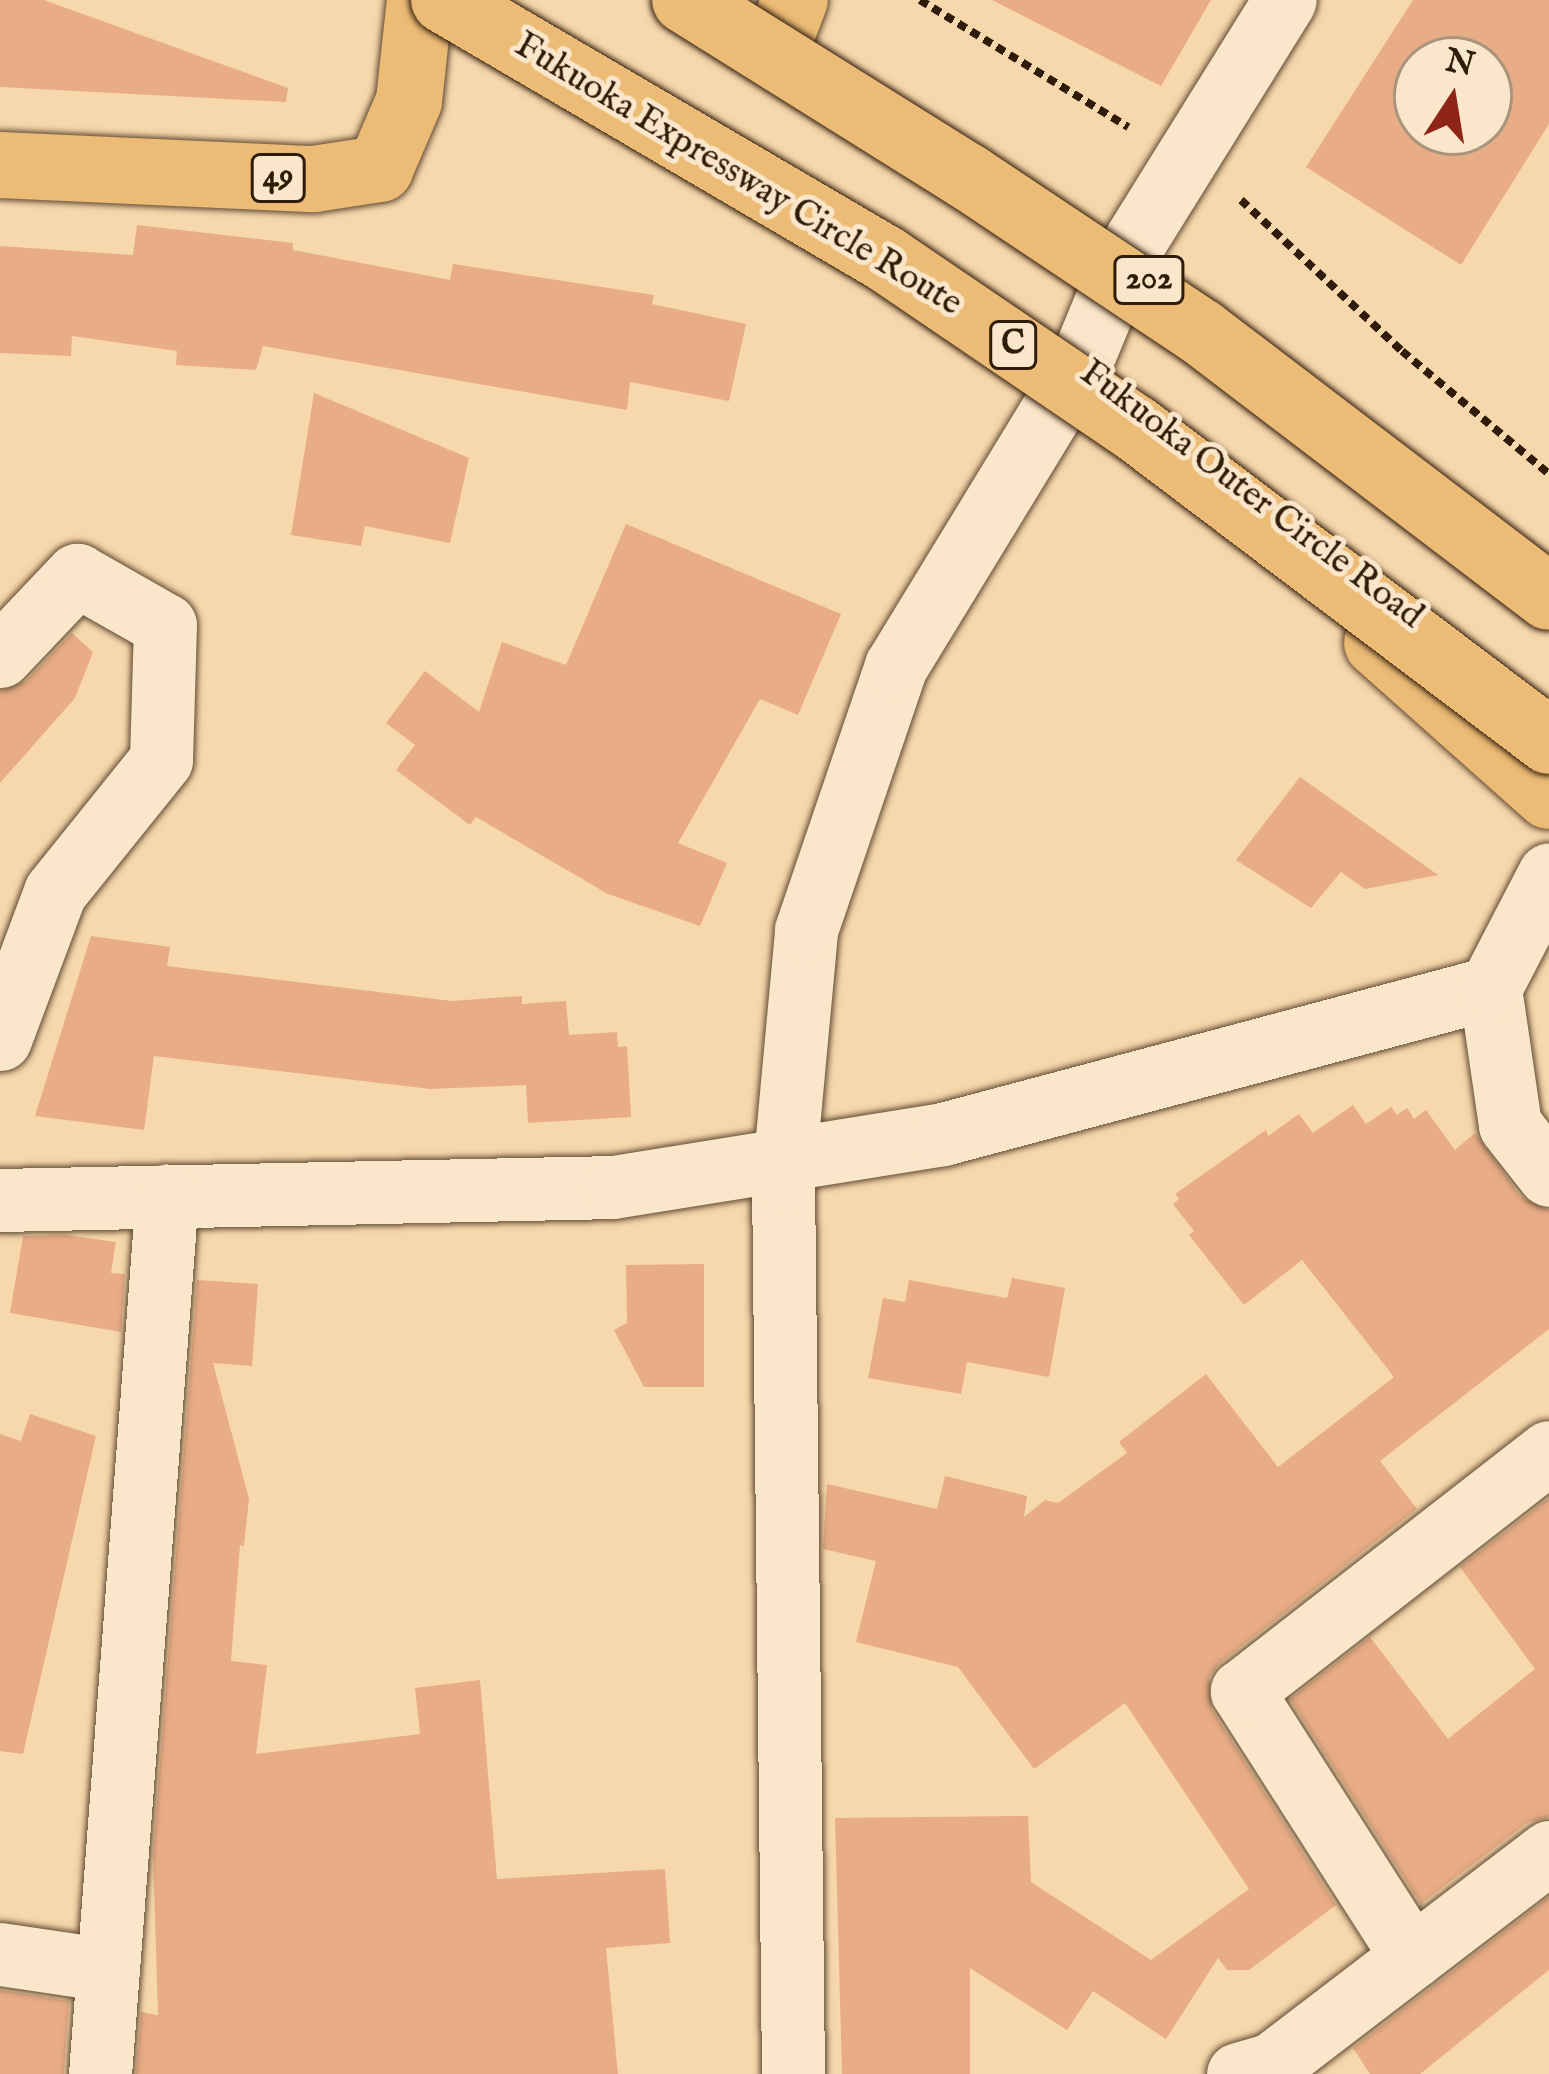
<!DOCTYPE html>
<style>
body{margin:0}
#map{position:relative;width:1549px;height:2074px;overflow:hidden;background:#f7d8ad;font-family:"IM FELL English",serif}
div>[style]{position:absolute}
.building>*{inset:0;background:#e8ac86}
.path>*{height:8px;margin-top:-4px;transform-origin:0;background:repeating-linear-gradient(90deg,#301c0a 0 9px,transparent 0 15px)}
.roads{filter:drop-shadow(0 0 3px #624b33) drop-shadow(0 0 3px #624b33)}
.minor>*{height:63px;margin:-31.5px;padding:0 31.5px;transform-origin:31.5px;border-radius:31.5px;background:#fae6ca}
.primary>*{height:66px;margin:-33px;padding:0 33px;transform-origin:33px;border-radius:33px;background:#ecbc76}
.trunk>*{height:66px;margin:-33px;padding:0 33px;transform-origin:33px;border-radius:33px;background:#ecbc76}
.motorway>*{height:66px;margin:-33px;padding:0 33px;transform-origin:33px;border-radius:33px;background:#ecbc76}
.bridges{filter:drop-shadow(0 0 3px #301c0a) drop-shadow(0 0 3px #301c0a)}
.motorway-bridge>*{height:66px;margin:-33px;padding:0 33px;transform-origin:33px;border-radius:33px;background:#ecbc76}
span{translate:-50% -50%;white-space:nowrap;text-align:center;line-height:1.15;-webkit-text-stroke:10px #fae6ca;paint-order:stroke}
.shield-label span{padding:3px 9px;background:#fae6ca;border:3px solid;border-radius:9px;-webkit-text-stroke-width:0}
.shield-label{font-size:33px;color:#301c0a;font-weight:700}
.street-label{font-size:36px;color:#301c0a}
.north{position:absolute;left:1393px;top:36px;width:120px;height:120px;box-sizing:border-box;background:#fae6ca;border:3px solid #a9957d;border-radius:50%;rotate:12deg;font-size:33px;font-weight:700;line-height:48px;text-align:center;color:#301c0a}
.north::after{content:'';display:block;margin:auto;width:42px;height:54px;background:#8f2418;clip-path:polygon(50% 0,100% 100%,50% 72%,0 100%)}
</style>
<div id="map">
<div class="building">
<i style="clip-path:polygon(0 0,44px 0,288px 88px,286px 102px,0 87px)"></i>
<i style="clip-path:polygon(992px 0,1211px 0,1161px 86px)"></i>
<i style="clip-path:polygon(evenodd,1413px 0,1549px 0,1549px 124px,1461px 265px,1306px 167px,1413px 0,1417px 60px,1489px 60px,1489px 132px,1417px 132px,1417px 60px)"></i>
<i style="clip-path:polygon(137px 225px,293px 243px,293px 250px,450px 280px,453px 264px,654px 295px,652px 304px,746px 324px,729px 401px,630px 382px,627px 410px,263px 346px,256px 370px,176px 365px,177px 351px,72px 336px,71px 356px,0 353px,0 246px,133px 255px)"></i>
<i style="clip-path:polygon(314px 393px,469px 458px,450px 543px,365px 526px,361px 546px,291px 535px)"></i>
<i style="clip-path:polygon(626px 524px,841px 614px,798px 715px,760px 699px,678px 843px,727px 863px,700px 926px,608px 894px,476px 817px,470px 825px,396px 770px,415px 745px,386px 723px,425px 671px,479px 712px,502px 642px,566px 665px)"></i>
<i style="clip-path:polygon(72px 633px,93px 652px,75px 698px,0 783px,0 691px,26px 681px)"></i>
<i style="clip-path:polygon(1300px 777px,1438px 875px,1365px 889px,1341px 872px,1311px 908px,1236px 860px)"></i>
<i style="clip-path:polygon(91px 936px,170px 947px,167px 966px,452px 1001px,522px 996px,522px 1004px,566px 1001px,569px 1035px,617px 1032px,618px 1047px,627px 1046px,631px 1117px,528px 1123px,526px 1085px,430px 1089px,154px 1056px,144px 1130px,35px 1116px)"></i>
<i style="clip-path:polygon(1353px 1105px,1366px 1124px,1391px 1107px,1397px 1115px,1407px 1108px,1414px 1119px,1426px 1110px,1455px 1150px,1475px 1133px,1521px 1197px,1549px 1210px,1549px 1329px,1380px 1461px,1417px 1509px,1220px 1663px,1209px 1677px,1212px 1710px,1336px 1905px,1249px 1970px,1227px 1970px,1218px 1958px,1166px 2039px,1093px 1991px,1067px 2030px,970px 1968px,970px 2074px,842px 2074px,835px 1818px,1028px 1816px,1031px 1882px,1151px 1960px,1249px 1889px,1125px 1703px,1034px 1769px,958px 1667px,856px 1642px,876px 1561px,823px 1549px,827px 1484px,937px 1509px,945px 1476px,1027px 1496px,1024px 1517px,1045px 1500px,1058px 1503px,1127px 1453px,1119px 1442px,1206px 1374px,1278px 1467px,1394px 1377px,1302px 1260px,1244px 1305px,1189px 1235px,1194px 1231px,1173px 1204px,1179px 1199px,1175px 1194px,1266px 1130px,1268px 1136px,1299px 1114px,1313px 1133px)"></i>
<i style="clip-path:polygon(66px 1235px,116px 1242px,111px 1273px,125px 1274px,121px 1332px,10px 1313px,23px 1236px)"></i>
<i style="clip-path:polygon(704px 1264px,704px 1387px,644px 1387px,614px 1330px,627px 1323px,626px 1265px)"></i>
<i style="clip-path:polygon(1012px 1278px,1065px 1288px,1049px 1377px,967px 1362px,961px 1394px,868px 1378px,883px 1298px,905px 1302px,909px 1280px,1007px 1298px)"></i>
<i style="clip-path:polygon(197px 1280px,258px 1284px,252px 1366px,213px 1363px,249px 1499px,244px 1546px,240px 1545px,231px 1661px,267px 1665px,256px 1754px,420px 1734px,415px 1688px,480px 1680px,497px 1879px,665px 1869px,670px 1943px,606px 1948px,618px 2074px,136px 2074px,141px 2012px,158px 2015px,153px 1855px)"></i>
<i style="clip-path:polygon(30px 1414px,96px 1436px,23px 1754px,0 1751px,0 1434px,21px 1441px)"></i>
<i style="clip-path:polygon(1549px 1498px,1549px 1817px,1527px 1823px,1421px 1904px,1290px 1699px,1370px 1637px,1448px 1739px,1535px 1669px,1460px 1567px)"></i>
<i style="clip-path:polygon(1549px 1897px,1549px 1970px,1420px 2074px,1370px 2074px,1353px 2048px)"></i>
<i style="clip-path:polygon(0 1990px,69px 2001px,64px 2074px,0 2074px)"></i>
</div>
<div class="path">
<i style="left:920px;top:0;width:244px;rotate:31.4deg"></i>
<i style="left:1241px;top:200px;width:221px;rotate:43.2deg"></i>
<i style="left:1402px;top:351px;width:192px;rotate:39.9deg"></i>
</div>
<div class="roads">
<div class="minor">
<i style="left:0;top:656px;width:112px;rotate:-46.5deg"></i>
<i style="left:77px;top:575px;width:101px;rotate:29.6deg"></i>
<i style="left:165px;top:625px;width:135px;rotate:91.7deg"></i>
<i style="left:161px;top:760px;width:169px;rotate:128.8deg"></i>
<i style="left:55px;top:892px;width:157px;rotate:110.5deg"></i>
<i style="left:1490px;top:988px;width:138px;rotate:81.7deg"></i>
<i style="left:1510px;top:1125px;width:63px;rotate:52deg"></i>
<i style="left:0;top:1200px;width:613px;rotate:-1.21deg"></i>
<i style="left:613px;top:1187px;width:334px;rotate:-9.1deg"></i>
<i style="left:943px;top:1134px;width:566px;rotate:-14.94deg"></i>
<i style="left:1490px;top:988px;width:128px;rotate:-62.6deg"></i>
<i style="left:0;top:1954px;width:109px;rotate:8.4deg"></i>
<i style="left:1412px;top:1957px;width:316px;rotate:-122.6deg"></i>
<i style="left:1242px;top:1691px;width:389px;rotate:-37.9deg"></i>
<i style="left:100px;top:2074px;width:881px;rotate:-85.64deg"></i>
<i style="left:793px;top:2074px;width:894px;rotate:-90.64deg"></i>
<i style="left:783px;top:1180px;width:251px;rotate:-84.7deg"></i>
<i style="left:806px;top:930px;width:279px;rotate:-71.2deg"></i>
<i style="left:896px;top:666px;width:354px;rotate:-58.6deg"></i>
<i style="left:1080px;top:364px;width:113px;rotate:-67.5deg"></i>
<i style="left:1123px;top:260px;width:306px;rotate:-58.1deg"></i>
<i style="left:1238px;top:2074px;width:35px;rotate:-16deg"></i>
<i style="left:1272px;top:2064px;width:349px;rotate:-37.4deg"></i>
</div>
<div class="primary">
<i style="left:0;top:165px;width:314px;rotate:2.6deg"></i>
<i style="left:314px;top:179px;width:67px;rotate:-8.6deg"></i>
<i style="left:380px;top:169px;width:74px;rotate:-66.9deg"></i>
<i style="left:409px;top:101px;width:102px;rotate:-83.8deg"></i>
</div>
<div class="trunk">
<i style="left:784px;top:28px;width:30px;rotate:-69deg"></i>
</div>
<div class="motorway">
<i style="left:1377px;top:643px;width:230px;rotate:41.7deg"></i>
</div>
</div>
<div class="bridges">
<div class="motorway-bridge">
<i style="left:444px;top:0;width:512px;rotate:30.37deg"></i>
<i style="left:886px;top:259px;width:301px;rotate:34.2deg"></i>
<i style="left:1135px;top:428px;width:519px;rotate:37.09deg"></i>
<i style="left:685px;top:0;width:332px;rotate:32deg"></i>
<i style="left:967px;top:176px;width:281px;rotate:33.7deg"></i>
<i style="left:1201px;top:332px;width:437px;rotate:37.3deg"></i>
</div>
</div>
<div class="shield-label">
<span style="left:278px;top:178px">49</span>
<span style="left:1149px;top:280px">202</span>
<span style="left:1013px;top:345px">C</span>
</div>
<div class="street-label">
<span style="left:738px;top:175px;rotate:31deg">Fukuoka Expressway Circle Route</span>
<span style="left:1251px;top:495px;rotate:37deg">Fukuoka Outer Circle Road</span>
</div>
<div class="north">N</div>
</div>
